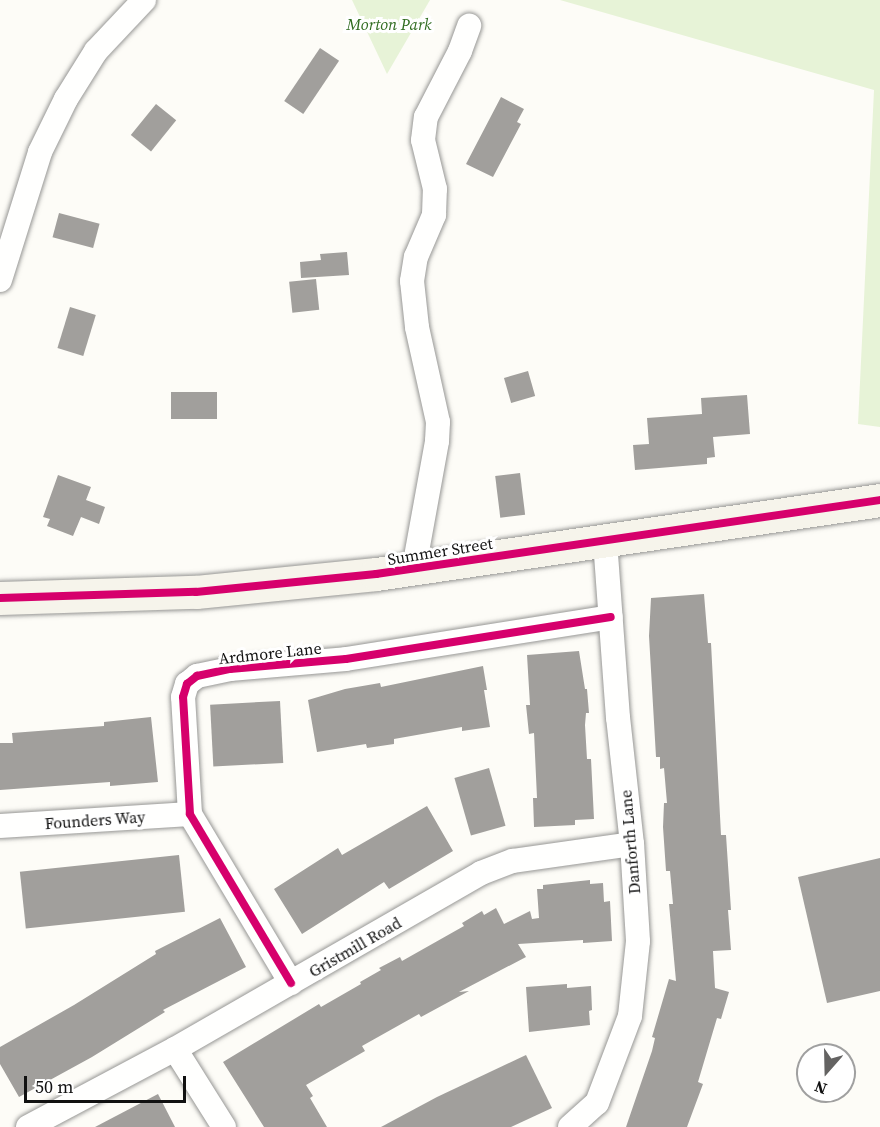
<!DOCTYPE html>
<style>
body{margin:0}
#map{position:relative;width:880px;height:1127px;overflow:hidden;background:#fdfcf7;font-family:"Source Serif 4",serif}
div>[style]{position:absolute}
.green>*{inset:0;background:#e7f3d7}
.building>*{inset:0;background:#a19f9c;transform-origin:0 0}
.roads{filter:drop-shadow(0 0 2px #979795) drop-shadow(0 0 2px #979795)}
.street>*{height:24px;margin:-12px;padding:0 12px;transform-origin:12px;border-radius:12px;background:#fffffe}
.secondary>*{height:33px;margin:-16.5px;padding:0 16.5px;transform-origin:16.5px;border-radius:16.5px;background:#f6f4eb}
.cycleway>*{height:8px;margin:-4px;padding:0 4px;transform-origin:4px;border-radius:4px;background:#d6006c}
span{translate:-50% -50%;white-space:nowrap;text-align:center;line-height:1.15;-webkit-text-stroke:6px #fff;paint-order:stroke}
.park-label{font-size:16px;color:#2f6b1f;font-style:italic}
.street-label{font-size:16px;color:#111}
.north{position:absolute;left:796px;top:1043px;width:60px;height:60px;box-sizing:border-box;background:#fff;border:2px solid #a0a0a0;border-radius:50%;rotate:200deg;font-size:16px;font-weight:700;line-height:24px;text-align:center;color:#111}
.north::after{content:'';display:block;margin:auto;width:21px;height:27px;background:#646362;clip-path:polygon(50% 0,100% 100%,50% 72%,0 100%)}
.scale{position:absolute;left:24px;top:1076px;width:162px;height:27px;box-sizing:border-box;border:3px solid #111;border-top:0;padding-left:8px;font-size:18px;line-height:21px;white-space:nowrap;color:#111;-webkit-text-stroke:4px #fff;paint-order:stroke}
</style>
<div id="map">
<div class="green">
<i style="clip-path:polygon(352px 0,430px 0,387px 74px)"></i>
<i style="clip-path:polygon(560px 0,880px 0,880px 427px,858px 424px,874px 90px)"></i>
</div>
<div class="building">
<i style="left:320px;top:48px;width:23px;height:64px;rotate:34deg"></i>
<i style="clip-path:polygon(501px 97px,524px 109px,517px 122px,521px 124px,493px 177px,466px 164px)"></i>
<i style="left:156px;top:104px;width:26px;height:40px;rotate:39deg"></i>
<i style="left:59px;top:213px;width:42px;height:25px;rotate:15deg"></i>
<i style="clip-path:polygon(347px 252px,349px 275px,301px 278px,300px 262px,321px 260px,320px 254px)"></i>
<i style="left:316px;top:279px;width:31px;height:27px;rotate:84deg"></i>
<i style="left:70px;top:307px;width:27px;height:43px;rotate:17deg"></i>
<i style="left:528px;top:371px;width:26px;height:25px;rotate:74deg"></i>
<i style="left:171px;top:392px;width:46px;height:27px"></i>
<i style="clip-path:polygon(747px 395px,750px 434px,713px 437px,715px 457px,707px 458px,707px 464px,635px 470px,633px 445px,649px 444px,647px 418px,702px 414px,701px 398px)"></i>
<i style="left:520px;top:473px;width:42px;height:25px;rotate:83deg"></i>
<i style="clip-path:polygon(58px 475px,91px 487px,86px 500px,105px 507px,99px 524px,81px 517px,73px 536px,47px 526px,50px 519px,43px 517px)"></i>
<i style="clip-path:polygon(704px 594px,708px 643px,711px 643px,721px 835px,726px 835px,731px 910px,728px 910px,731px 950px,713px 951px,715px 988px,729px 992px,721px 1019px,717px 1018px,698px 1082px,703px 1084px,687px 1127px,626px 1127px,652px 1051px,655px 1038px,652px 1037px,669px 979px,676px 981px,669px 904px,673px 904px,670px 871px,666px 871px,663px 827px,664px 803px,667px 803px,664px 768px,660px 769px,660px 757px,656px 757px,649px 636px,651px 598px)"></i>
<i style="clip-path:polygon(579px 651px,585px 689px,587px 689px,589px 713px,586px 713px,585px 725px,587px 759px,591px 759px,594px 819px,575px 820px,575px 825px,534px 827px,533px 798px,537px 798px,534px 733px,529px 734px,526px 705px,530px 705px,527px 655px)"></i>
<i style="clip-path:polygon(483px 666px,487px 690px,484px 690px,490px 727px,462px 731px,462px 727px,394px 739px,394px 744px,367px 748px,366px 744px,317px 752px,308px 700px,345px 689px,380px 683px,381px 687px)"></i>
<i style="left:280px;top:701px;width:62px;height:70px;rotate:87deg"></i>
<i style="clip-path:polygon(151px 717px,158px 782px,110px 786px,110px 782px,0 790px,0 743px,13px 743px,12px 733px,104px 726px,104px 722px)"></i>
<i style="left:489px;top:768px;width:60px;height:36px;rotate:74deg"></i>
<i style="clip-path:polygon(427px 806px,453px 851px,389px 889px,384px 882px,302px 934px,274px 889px,338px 848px,342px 855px)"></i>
<i style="left:179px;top:855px;width:57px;height:160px;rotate:84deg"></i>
<i style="clip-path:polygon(880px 858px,880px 991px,827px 1003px,798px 877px)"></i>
<i style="clip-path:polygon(590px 880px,590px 884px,603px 883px,604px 902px,610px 901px,612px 941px,583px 943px,583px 940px,518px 944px,526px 957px,459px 992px,469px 991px,421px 1017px,419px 1014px,362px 1046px,365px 1051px,306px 1085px,313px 1096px,310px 1098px,327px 1127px,264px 1127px,223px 1062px,319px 1004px,321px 1007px,361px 984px,360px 982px,381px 970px,379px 968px,400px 957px,402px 961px,464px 926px,462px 923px,482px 911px,484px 915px,496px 908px,504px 924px,530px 911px,532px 919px,539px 918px,537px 889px,543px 889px,543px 885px)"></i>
<i style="clip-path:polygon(220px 918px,246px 967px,163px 1010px,165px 1012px,92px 1057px,19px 1097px,0 1064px,0 1047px,74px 1005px,156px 954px,155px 951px)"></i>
<i style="clip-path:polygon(567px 984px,567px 988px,591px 986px,592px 1010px,589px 1011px,590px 1025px,529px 1032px,526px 987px)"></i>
<i style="clip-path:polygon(526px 1055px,552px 1108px,511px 1127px,381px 1127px,437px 1097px)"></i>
<i style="clip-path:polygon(158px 1094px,175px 1127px,95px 1127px)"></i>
</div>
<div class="roads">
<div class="street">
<i style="left:0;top:280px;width:134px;rotate:-72.6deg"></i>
<i style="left:40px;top:152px;width:59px;rotate:-63.9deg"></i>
<i style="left:66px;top:99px;width:57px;rotate:-58deg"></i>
<i style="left:96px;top:51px;width:70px;rotate:-46.7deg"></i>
<i style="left:414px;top:568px;width:129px;rotate:-79.7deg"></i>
<i style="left:437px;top:441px;width:19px;rotate:-87deg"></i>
<i style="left:438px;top:422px;width:97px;rotate:-102.5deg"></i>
<i style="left:417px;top:327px;width:46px;rotate:-96.2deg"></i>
<i style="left:412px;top:281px;width:24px;rotate:-81deg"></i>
<i style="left:416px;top:257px;width:46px;rotate:-66.8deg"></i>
<i style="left:434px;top:215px;width:26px;rotate:-88deg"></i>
<i style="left:435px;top:189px;width:50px;rotate:-103.8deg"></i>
<i style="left:423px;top:140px;width:23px;rotate:-83deg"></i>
<i style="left:426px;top:117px;width:74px;rotate:-62.7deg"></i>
<i style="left:460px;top:51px;width:27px;rotate:-70deg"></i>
<i style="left:0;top:826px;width:190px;rotate:-3.6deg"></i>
<i style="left:291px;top:983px;width:197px;rotate:-120.9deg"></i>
<i style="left:190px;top:814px;width:117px;rotate:-93.4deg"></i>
<i style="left:183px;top:697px;width:14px;rotate:-73deg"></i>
<i style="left:187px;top:684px;width:13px;rotate:-39deg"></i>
<i style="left:197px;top:676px;width:34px;rotate:-12deg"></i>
<i style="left:230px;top:669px;width:116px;rotate:-4.9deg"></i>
<i style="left:346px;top:659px;width:268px;rotate:-9deg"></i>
<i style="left:175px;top:1049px;width:92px;rotate:57.9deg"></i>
<i style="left:28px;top:1127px;width:166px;rotate:-28deg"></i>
<i style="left:175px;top:1049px;width:353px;rotate:-29.9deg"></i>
<i style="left:481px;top:873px;width:34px;rotate:-21deg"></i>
<i style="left:513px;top:861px;width:120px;rotate:-8.1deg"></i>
<i style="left:570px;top:1127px;width:36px;rotate:-42deg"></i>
<i style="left:597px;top:1103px;width:93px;rotate:-69.2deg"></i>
<i style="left:630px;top:1016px;width:75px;rotate:-83.9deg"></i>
<i style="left:638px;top:941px;width:97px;rotate:-93.5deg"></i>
<i style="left:632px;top:844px;width:127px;rotate:-96.3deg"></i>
<i style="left:618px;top:718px;width:179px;rotate:-94.2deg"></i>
</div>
<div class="secondary">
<i style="left:0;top:598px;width:196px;rotate:-1.8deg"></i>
<i style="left:196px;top:592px;width:181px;rotate:-5.7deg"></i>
<i style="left:376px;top:574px;width:509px;rotate:-8.35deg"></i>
</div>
</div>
<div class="cycleway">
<i style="left:0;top:598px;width:196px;rotate:-1.8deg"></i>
<i style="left:196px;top:592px;width:181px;rotate:-5.7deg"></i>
<i style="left:376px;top:574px;width:509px;rotate:-8.35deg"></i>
<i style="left:291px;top:983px;width:197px;rotate:-120.9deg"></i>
<i style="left:190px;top:814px;width:117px;rotate:-93.4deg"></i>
<i style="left:183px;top:697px;width:14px;rotate:-73deg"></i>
<i style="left:187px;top:684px;width:13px;rotate:-39deg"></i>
<i style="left:197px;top:676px;width:34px;rotate:-12deg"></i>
<i style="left:230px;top:669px;width:116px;rotate:-4.9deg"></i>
<i style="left:346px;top:659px;width:268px;rotate:-9deg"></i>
</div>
<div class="park-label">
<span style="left:389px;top:24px">Morton Park</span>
</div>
<div class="street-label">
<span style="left:440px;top:551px;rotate:-9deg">Summer Street</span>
<span style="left:270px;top:653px;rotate:-6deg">Ardmore Lane</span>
<span style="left:95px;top:820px;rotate:-4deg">Founders Way</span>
<span style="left:630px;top:842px;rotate:-95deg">Danforth Lane</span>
<span style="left:355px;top:947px;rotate:-30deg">Gristmill Road</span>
</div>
<div class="north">N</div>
<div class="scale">50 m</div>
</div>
